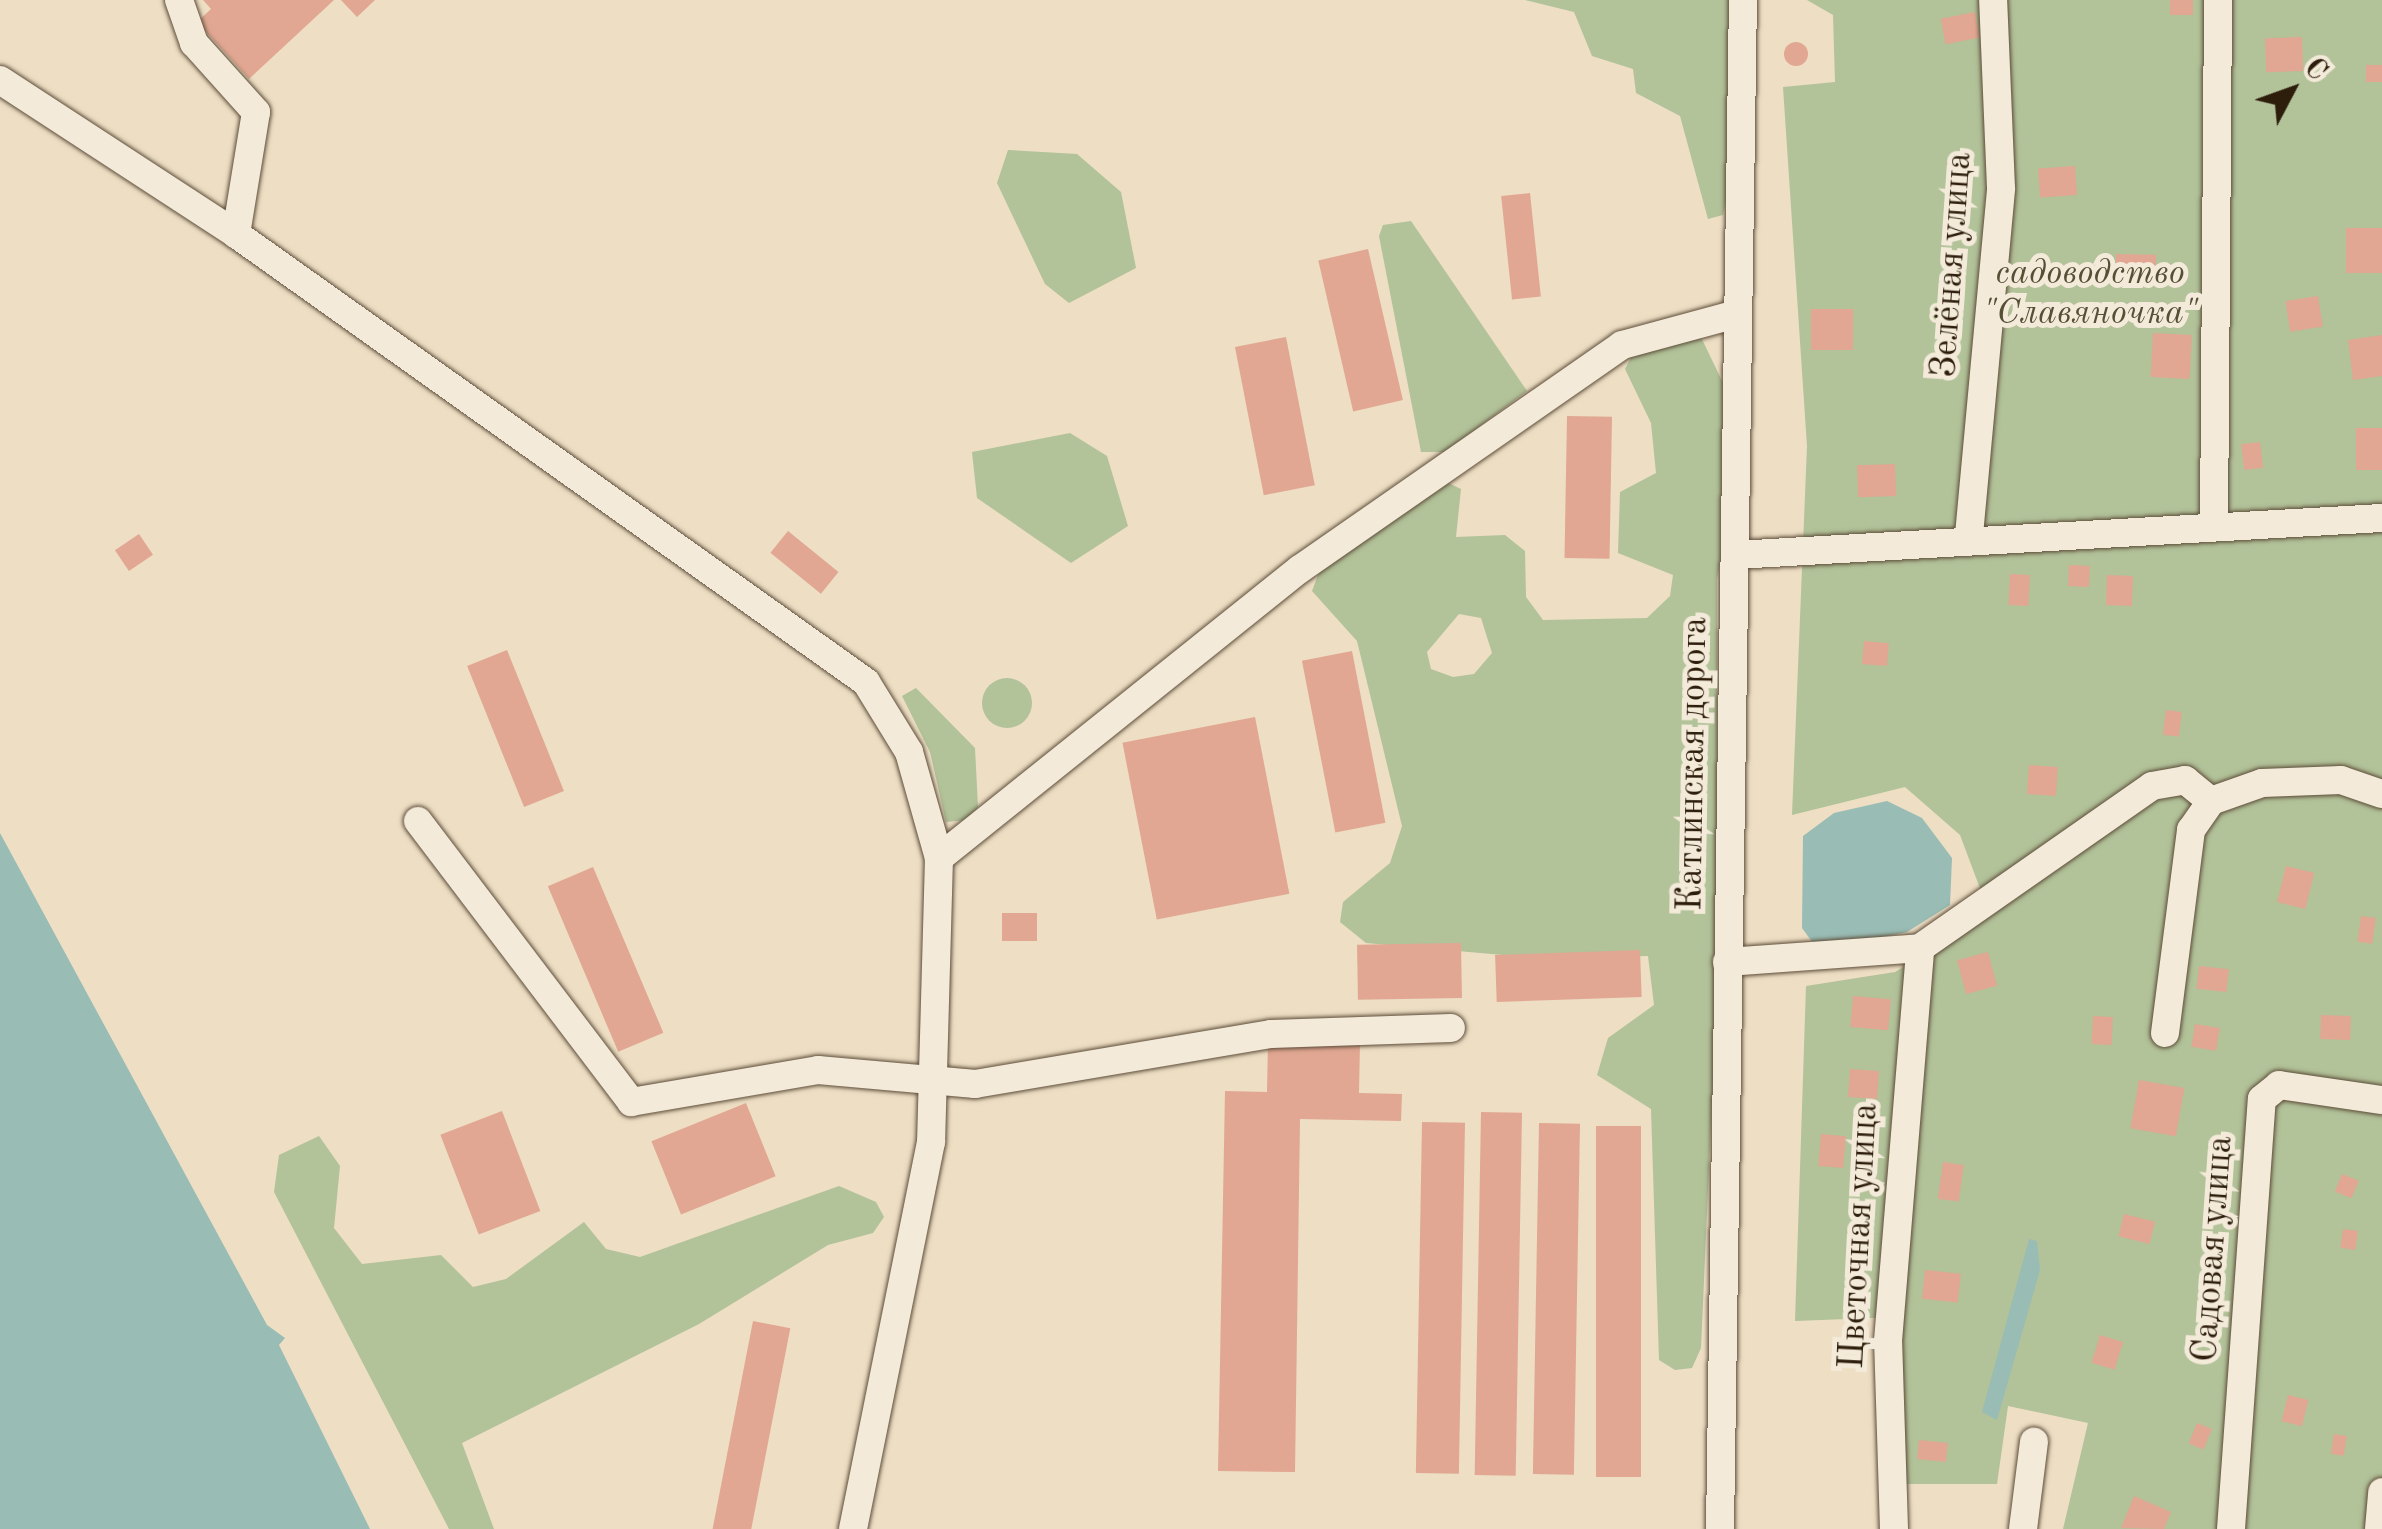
<!DOCTYPE html>
<meta charset="utf-8">
<style>
body{margin:0}
#map{position:relative;width:2382px;height:1529px;overflow:hidden;background:#eddec4;font-family:"Old Standard TT",serif}
div>[style]{position:absolute}
.green>*{inset:0;background:#b2c299}
.round{border-radius:50%}
.water>*{inset:0;background:#99bcb5}
.building>*{inset:0;background:#e1a792;transform-origin:0 0}
.roads{filter:drop-shadow(0 0 2px #5d4d39) drop-shadow(0 0 2px #5d4d39)}
.minor>*{height:28px;margin:-14px;padding:0 14px;transform-origin:14px;border-radius:14px;background:#f3ead9}
span{translate:-50% -50%;white-space:nowrap;text-align:center;line-height:1.15;-webkit-text-stroke:10px #f3ead9;paint-order:stroke}
.street-label{font-size:35px;color:#2d1d0b}
.park-label{font-size:35px;color:#554f36;font-style:italic}
.north{position:absolute;left:2242px;top:40px;width:100px;height:100px;-webkit-text-stroke:8px #f3ead9;paint-order:stroke;rotate:49deg;font-size:28px;font-weight:700;line-height:40px;text-align:center;color:#2d1d0b}
.north::after{content:'';display:block;margin:auto;width:35px;height:45px;background:#2d1d0b;clip-path:polygon(50% 0,100% 100%,50% 72%,0 100%)}
</style>
<div id="map">
<div class="green">
<i style="clip-path:polygon(1525px 0,1735px 0,1734px 160px,1723px 215px,1708px 219px,1680px 116px,1636px 93px,1633px 69px,1592px 56px,1574px 12px)"></i>
<i style="clip-path:polygon(1807px 0,2382px 0,2382px 1529px,2063px 1529px,2088px 1423px,2008px 1406px,1997px 1484px,1904px 1484px,1898px 1317px,1795px 1321px,1806px 986px,1895px 972px,1990px 915px,1960px 835px,1905px 787px,1792px 815px,1807px 446px,1783px 87px,1835px 82px,1833px 15px)"></i>
<i style="clip-path:polygon(1008px 150px,1077px 154px,1121px 192px,1136px 268px,1069px 303px,1045px 284px,997px 183px)"></i>
<i style="clip-path:polygon(1411px 221px,1527px 391px,1445px 452px,1421px 452px,1379px 236px,1383px 225px)"></i>
<i style="clip-path:polygon(evenodd,1699px 333px,1724px 385px,1728px 526px,1717px 579px,1718px 964px,1701px 1348px,1692px 1368px,1675px 1370px,1659px 1360px,1651px 1109px,1597px 1075px,1608px 1038px,1654px 1005px,1648px 956px,1536px 958px,1366px 943px,1340px 922px,1343px 902px,1390px 863px,1402px 826px,1357px 641px,1312px 591px,1321px 567px,1440px 479px,1461px 489px,1456px 537px,1505px 535px,1525px 551px,1526px 597px,1543px 620px,1647px 618px,1670px 596px,1673px 575px,1618px 553px,1620px 492px,1656px 473px,1651px 423px,1625px 369px,1638px 344px,1699px 333px,1459px 614px,1481px 618px,1492px 653px,1474px 674px,1453px 677px,1431px 669px,1427px 652px,1459px 614px)"></i>
<i style="clip-path:polygon(1070px 433px,1107px 456px,1128px 526px,1071px 563px,977px 498px,972px 452px)"></i>
<i class="round" style="left:982px;top:678px;width:50px;height:50px"></i>
<i style="clip-path:polygon(916px 688px,975px 748px,978px 807px,968px 820px,946px 822px,930px 752px,902px 696px)"></i>
<i style="clip-path:polygon(319px 1136px,340px 1166px,334px 1228px,362px 1264px,441px 1255px,473px 1287px,506px 1279px,584px 1222px,606px 1249px,640px 1257px,839px 1186px,876px 1202px,884px 1217px,873px 1233px,828px 1245px,699px 1324px,462px 1443px,494px 1529px,449px 1529px,274px 1192px,279px 1155px)"></i>
</div>
<div class="water">
<i style="clip-path:polygon(1887px 801px,1922px 818px,1952px 858px,1950px 905px,1907px 932px,1830px 948px,1813px 943px,1802px 928px,1803px 836px,1834px 813px)"></i>
<i style="clip-path:polygon(0 833px,267px 1325px,285px 1338px,279px 1345px,370px 1529px,0 1529px)"></i>
<i style="clip-path:polygon(2029px 1239px,2037px 1241px,2040px 1270px,1997px 1420px,1982px 1412px)"></i>
</div>
<div class="building">
<i style="clip-path:polygon(203px 0,334px 0,249px 79px,197px 22px,211px 9px)"></i>
<i style="clip-path:polygon(341px 0,375px 0,357px 17px)"></i>
<i style="left:2170px;top:0;width:23px;height:15px"></i>
<i style="left:1975px;top:12px;width:26px;height:35px;rotate:79deg"></i>
<i style="left:2302px;top:37px;width:34px;height:37px;rotate:88deg"></i>
<i class="round" style="left:1784px;top:42px;width:24px;height:24px"></i>
<i style="left:2366px;top:65px;width:16px;height:17px"></i>
<i style="left:2075px;top:166px;width:29px;height:37px;rotate:86deg"></i>
<i style="left:1530px;top:193px;width:104px;height:29px;rotate:84deg"></i>
<i style="left:2382px;top:228px;width:45px;height:36px;rotate:90deg"></i>
<i style="left:1368px;top:249px;width:155px;height:51px;rotate:77deg"></i>
<i style="left:2116px;top:254px;width:40px;height:29px;rotate:1deg"></i>
<i style="left:2318px;top:296px;width:31px;height:33px;rotate:81deg"></i>
<i style="left:1811px;top:309px;width:42px;height:41px"></i>
<i style="left:2153px;top:333px;width:39px;height:44px;rotate:3deg"></i>
<i style="clip-path:polygon(2382px 335px,2382px 376px,2353px 380px,2348px 340px)"></i>
<i style="left:1286px;top:337px;width:151px;height:52px;rotate:79deg"></i>
<i style="left:1567px;top:416px;width:45px;height:142px;rotate:1deg"></i>
<i style="left:2382px;top:428px;width:42px;height:26px;rotate:90deg"></i>
<i style="left:2260px;top:442px;width:26px;height:19px;rotate:83deg"></i>
<i style="left:1895px;top:464px;width:32px;height:38px;rotate:88deg"></i>
<i style="left:788px;top:531px;width:65px;height:28px;rotate:39deg"></i>
<i style="left:139px;top:534px;width:25px;height:29px;rotate:56deg"></i>
<i style="left:2069px;top:565px;width:21px;height:21px;rotate:3deg"></i>
<i style="left:2010px;top:574px;width:20px;height:31px;rotate:3deg"></i>
<i style="left:2107px;top:575px;width:26px;height:30px;rotate:2deg"></i>
<i style="left:1864px;top:641px;width:25px;height:23px;rotate:5deg"></i>
<i style="left:507px;top:650px;width:152px;height:43px;rotate:68deg"></i>
<i style="left:1352px;top:651px;width:175px;height:51px;rotate:79deg"></i>
<i style="left:2166px;top:710px;width:16px;height:25px;rotate:7deg"></i>
<i style="left:1255px;top:717px;width:180px;height:135px;rotate:79deg"></i>
<i style="left:2029px;top:765px;width:29px;height:29px;rotate:4deg"></i>
<i style="left:2286px;top:866px;width:29px;height:37px;rotate:14deg"></i>
<i style="left:593px;top:867px;width:180px;height:49px;rotate:67deg"></i>
<i style="left:1002px;top:913px;width:35px;height:28px"></i>
<i style="left:2361px;top:916px;width:15px;height:26px;rotate:8deg"></i>
<i style="left:1461px;top:943px;width:55px;height:104px;rotate:89deg"></i>
<i style="left:1640px;top:950px;width:47px;height:145px;rotate:88deg"></i>
<i style="left:1988px;top:952px;width:35px;height:32px;rotate:75deg"></i>
<i style="left:2199px;top:966px;width:30px;height:23px;rotate:6deg"></i>
<i style="left:1853px;top:996px;width:38px;height:31px;rotate:5deg"></i>
<i style="left:2321px;top:1015px;width:30px;height:24px;rotate:2deg"></i>
<i style="left:2093px;top:1016px;width:20px;height:28px;rotate:3deg"></i>
<i style="left:2195px;top:1024px;width:25px;height:23px;rotate:9deg"></i>
<i style="clip-path:polygon(1268px 1041px,1360px 1042px,1359px 1093px,1402px 1094px,1401px 1121px,1300px 1119px,1295px 1472px,1218px 1471px,1225px 1091px,1267px 1092px)"></i>
<i style="left:1850px;top:1069px;width:29px;height:28px;rotate:4deg"></i>
<i style="left:2139px;top:1080px;width:46px;height:49px;rotate:10deg"></i>
<i style="left:746px;top:1103px;width:79px;height:102px;rotate:68deg"></i>
<i style="left:502px;top:1111px;width:107px;height:66px;rotate:69deg"></i>
<i style="left:1481px;top:1112px;width:41px;height:363px;rotate:1deg"></i>
<i style="left:1422px;top:1122px;width:43px;height:351px;rotate:1deg"></i>
<i style="left:1539px;top:1123px;width:41px;height:351px;rotate:1deg"></i>
<i style="left:1596px;top:1126px;width:45px;height:351px"></i>
<i style="left:1821px;top:1134px;width:25px;height:32px;rotate:5deg"></i>
<i style="left:1943px;top:1162px;width:21px;height:37px;rotate:8deg"></i>
<i style="left:2342px;top:1174px;width:18px;height:19px;rotate:22deg"></i>
<i style="left:1856px;top:1205px;width:14px;height:24px;rotate:8deg"></i>
<i style="left:2124px;top:1214px;width:32px;height:23px;rotate:14deg"></i>
<i style="left:2343px;top:1229px;width:15px;height:19px;rotate:8deg"></i>
<i style="left:1925px;top:1270px;width:36px;height:29px;rotate:6deg"></i>
<i style="left:753px;top:1321px;width:38px;height:212px;rotate:11deg"></i>
<i style="left:2100px;top:1335px;width:24px;height:29px;rotate:17deg"></i>
<i style="left:2288px;top:1395px;width:21px;height:27px;rotate:14deg"></i>
<i style="left:2197px;top:1423px;width:16px;height:22px;rotate:22deg"></i>
<i style="left:2334px;top:1434px;width:13px;height:20px;rotate:9deg"></i>
<i style="left:1919px;top:1440px;width:29px;height:19px;rotate:6deg"></i>
<i style="clip-path:polygon(2134px 1496px,2171px 1512px,2164px 1529px,2121px 1528px)"></i>
</div>
<div class="roads">
<div class="minor">
<i style="left:179px;top:0;width:46px;rotate:70.8deg"></i>
<i style="left:194px;top:43px;width:93px;rotate:48.1deg"></i>
<i style="left:256px;top:112px;width:124px;rotate:99.3deg"></i>
<i style="left:0;top:80px;width:282px;rotate:33.1deg"></i>
<i style="left:236px;top:234px;width:773px;rotate:35.42deg"></i>
<i style="left:866px;top:682px;width:82px;rotate:58.4deg"></i>
<i style="left:909px;top:752px;width:110px;rotate:74.2deg"></i>
<i style="left:939px;top:858px;width:284px;rotate:91.6deg"></i>
<i style="left:931px;top:1142px;width:395px;rotate:101.4deg"></i>
<i style="left:2214px;top:524px;width:524px;rotate:-89.56deg"></i>
<i style="left:1969px;top:535px;width:348px;rotate:-84.7deg"></i>
<i style="left:2001px;top:188px;width:188px;rotate:-92.4deg"></i>
<i style="left:1736px;top:555px;width:647px;rotate:-3.28deg"></i>
<i style="left:418px;top:821px;width:353px;rotate:52.8deg"></i>
<i style="left:631px;top:1102px;width:190px;rotate:-9.7deg"></i>
<i style="left:818px;top:1070px;width:158px;rotate:5.1deg"></i>
<i style="left:975px;top:1084px;width:300px;rotate:-9.6deg"></i>
<i style="left:1271px;top:1034px;width:180px;rotate:-1.9deg"></i>
<i style="left:939px;top:858px;width:462px;rotate:-38.7deg"></i>
<i style="left:1300px;top:569px;width:392px;rotate:-34.8deg"></i>
<i style="left:1622px;top:345px;width:119px;rotate:-15.1deg"></i>
<i style="left:1727px;top:962px;width:194px;rotate:-4.1deg"></i>
<i style="left:1920px;top:948px;width:283px;rotate:-34.9deg"></i>
<i style="left:2152px;top:786px;width:34px;rotate:-10deg"></i>
<i style="left:2185px;top:780px;width:33px;rotate:39deg"></i>
<i style="left:2211px;top:801px;width:54px;rotate:-19.4deg"></i>
<i style="left:2262px;top:783px;width:79px;rotate:-2.2deg"></i>
<i style="left:2341px;top:780px;width:43px;rotate:18.9deg"></i>
<i style="left:2165px;top:1033px;width:205px;rotate:-82.7deg"></i>
<i style="left:2191px;top:830px;width:35px;rotate:-55deg"></i>
<i style="left:1720px;top:1529px;width:1529px;rotate:-89.14deg"></i>
<i style="left:1894px;top:1529px;width:188px;rotate:-91.8deg"></i>
<i style="left:1888px;top:1341px;width:394px;rotate:-85.3deg"></i>
<i style="left:2023px;top:1529px;width:88px;rotate:-82.8deg"></i>
<i style="left:2231px;top:1529px;width:431px;rotate:-85.9deg"></i>
<i style="left:2262px;top:1099px;width:22px;rotate:-39deg"></i>
<i style="left:2279px;top:1085px;width:104px;rotate:8.3deg"></i>
<i style="left:2379px;top:1529px;width:37px;rotate:-85deg"></i>
</div>
</div>
<div class="street-label">
<span style="left:1953px;top:265px;rotate:-86deg">Зелёная улица</span>
<span style="left:1694px;top:764px;rotate:-89deg">Катлинская дорога</span>
<span style="left:1860px;top:1236px;rotate:-87deg">Цветочная улица</span>
<span style="left:2214px;top:1249px;rotate:-86deg">Садовая улица</span>
</div>
<div class="park-label">
<span style="left:2090px;top:294px">садоводство<br>"Славяночка"</span>
</div>
<div class="north">С</div>
</div>
